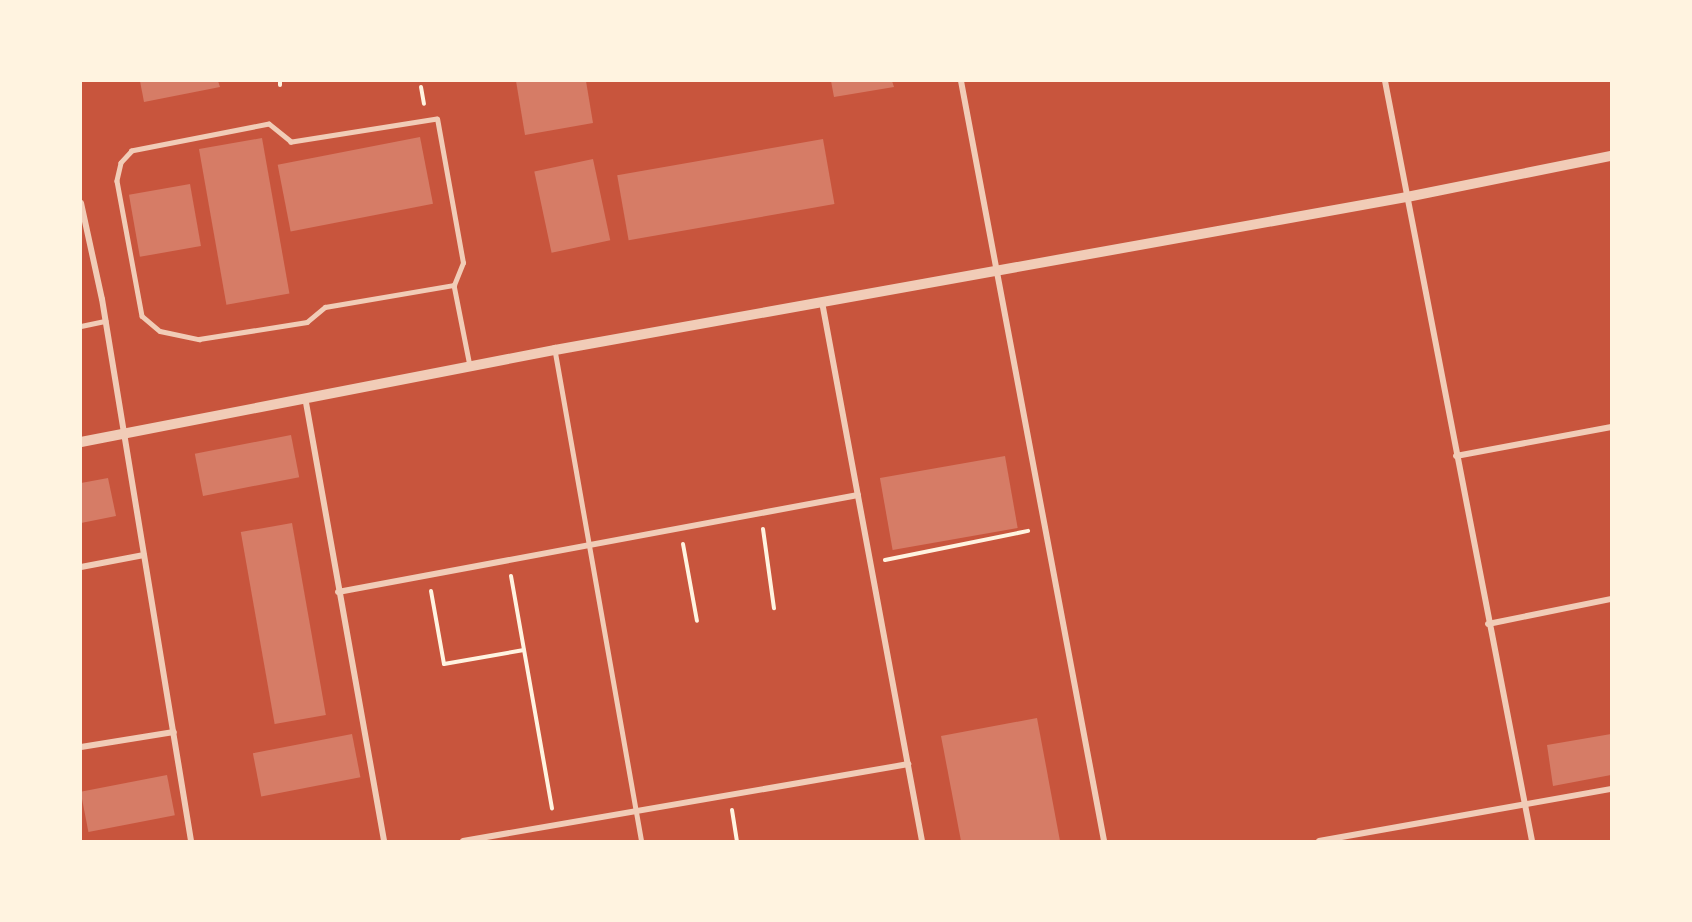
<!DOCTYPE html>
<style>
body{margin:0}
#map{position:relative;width:1692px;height:922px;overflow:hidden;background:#c8553d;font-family:Bitter,serif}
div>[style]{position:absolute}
.building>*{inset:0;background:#d67c66;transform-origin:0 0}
.path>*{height:4px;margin:-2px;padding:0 2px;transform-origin:2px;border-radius:2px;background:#fff3e0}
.service>*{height:4.5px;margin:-2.25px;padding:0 2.25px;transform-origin:2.25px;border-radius:2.25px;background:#f1ccb7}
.minor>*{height:6px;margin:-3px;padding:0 3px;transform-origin:3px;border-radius:3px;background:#f1ccb7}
.tertiary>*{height:10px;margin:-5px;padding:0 5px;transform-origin:5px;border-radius:5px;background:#f1ccb7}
span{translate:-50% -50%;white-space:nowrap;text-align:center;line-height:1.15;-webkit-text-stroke:6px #fff3e0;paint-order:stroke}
.frame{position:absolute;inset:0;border:82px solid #fff3e0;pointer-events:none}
</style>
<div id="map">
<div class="building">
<i style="clip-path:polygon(140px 81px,218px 81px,220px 87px,144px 102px)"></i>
<i style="clip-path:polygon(516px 81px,586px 81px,593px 123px,525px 135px)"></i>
<i style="clip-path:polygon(831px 81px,892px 81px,894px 87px,834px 97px)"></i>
<i style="left:420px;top:137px;width:68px;height:145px;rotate:79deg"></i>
<i style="left:262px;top:138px;width:158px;height:64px;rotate:80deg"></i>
<i style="left:823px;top:139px;width:66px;height:209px;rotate:80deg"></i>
<i style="left:593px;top:159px;width:83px;height:60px;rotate:78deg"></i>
<i style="left:190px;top:184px;width:63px;height:62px;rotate:80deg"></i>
<i style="left:291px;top:435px;width:43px;height:98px;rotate:79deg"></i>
<i style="left:1005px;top:456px;width:73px;height:127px;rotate:80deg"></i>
<i style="clip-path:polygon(108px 478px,116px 516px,81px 523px,81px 483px)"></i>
<i style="left:292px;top:523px;width:195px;height:52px;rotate:80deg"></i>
<i style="clip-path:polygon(1037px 718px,1060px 841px,961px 841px,941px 736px)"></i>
<i style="left:352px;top:734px;width:44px;height:101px;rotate:79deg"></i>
<i style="clip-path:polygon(1611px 734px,1611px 775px,1553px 786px,1547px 745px)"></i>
<i style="left:167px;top:775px;width:41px;height:88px;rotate:79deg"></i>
</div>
<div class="path">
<i style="left:280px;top:81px;width:4px;rotate:90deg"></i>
<i style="left:421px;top:87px;width:17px;rotate:80deg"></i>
<i style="left:763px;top:529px;width:80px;rotate:82.1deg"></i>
<i style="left:683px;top:544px;width:78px;rotate:79.7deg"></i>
<i style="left:885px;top:560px;width:146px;rotate:-11.5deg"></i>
<i style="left:511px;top:576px;width:236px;rotate:80deg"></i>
<i style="left:431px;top:591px;width:74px;rotate:79.9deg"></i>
<i style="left:444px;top:664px;width:81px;rotate:-9.9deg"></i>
<i style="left:732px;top:810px;width:31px;rotate:81deg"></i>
</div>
<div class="service">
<i style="left:454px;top:285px;width:24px;rotate:-68deg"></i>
<i style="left:463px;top:263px;width:146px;rotate:-100.2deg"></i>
<i style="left:437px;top:119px;width:148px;rotate:171deg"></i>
<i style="left:291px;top:142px;width:28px;rotate:-141deg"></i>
<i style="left:269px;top:124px;width:140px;rotate:168.9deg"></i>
<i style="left:132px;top:151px;width:16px;rotate:133deg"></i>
<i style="left:121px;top:163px;width:18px;rotate:103deg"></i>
<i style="left:117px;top:181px;width:137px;rotate:79.5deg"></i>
<i style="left:142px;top:316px;width:23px;rotate:40deg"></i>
<i style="left:160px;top:331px;width:40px;rotate:12deg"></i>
<i style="left:199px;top:339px;width:109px;rotate:-8.9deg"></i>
<i style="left:307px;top:322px;width:23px;rotate:-40deg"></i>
<i style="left:325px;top:307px;width:131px;rotate:-9.7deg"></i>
<i style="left:454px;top:285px;width:83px;rotate:78.8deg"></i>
<i style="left:81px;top:326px;width:25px;rotate:-12deg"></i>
<i style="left:555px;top:350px;width:499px;rotate:80deg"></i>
</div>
<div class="minor">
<i style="left:961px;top:81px;width:773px;rotate:79.34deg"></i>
<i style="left:1385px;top:81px;width:774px;rotate:79.05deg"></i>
<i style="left:81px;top:203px;width:98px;rotate:77.7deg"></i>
<i style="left:102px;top:299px;width:549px;rotate:80.67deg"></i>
<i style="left:822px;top:302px;width:548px;rotate:79.49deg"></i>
<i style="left:305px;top:397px;width:451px;rotate:79.9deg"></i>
<i style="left:1456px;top:456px;width:158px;rotate:-10.6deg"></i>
<i style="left:81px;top:567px;width:64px;rotate:-10.8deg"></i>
<i style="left:338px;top:592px;width:529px;rotate:-10.57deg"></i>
<i style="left:1488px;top:624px;width:126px;rotate:-11.5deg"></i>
<i style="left:81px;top:747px;width:94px;rotate:-9.2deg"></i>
<i style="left:463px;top:841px;width:452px;rotate:-9.8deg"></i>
<i style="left:1319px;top:841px;width:297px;rotate:-10.1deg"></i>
</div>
<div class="tertiary">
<i style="left:81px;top:442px;width:483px;rotate:-11deg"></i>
<i style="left:555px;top:350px;width:866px;rotate:-10.18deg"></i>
<i style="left:1407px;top:197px;width:208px;rotate:-11.4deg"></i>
</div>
<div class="frame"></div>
</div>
